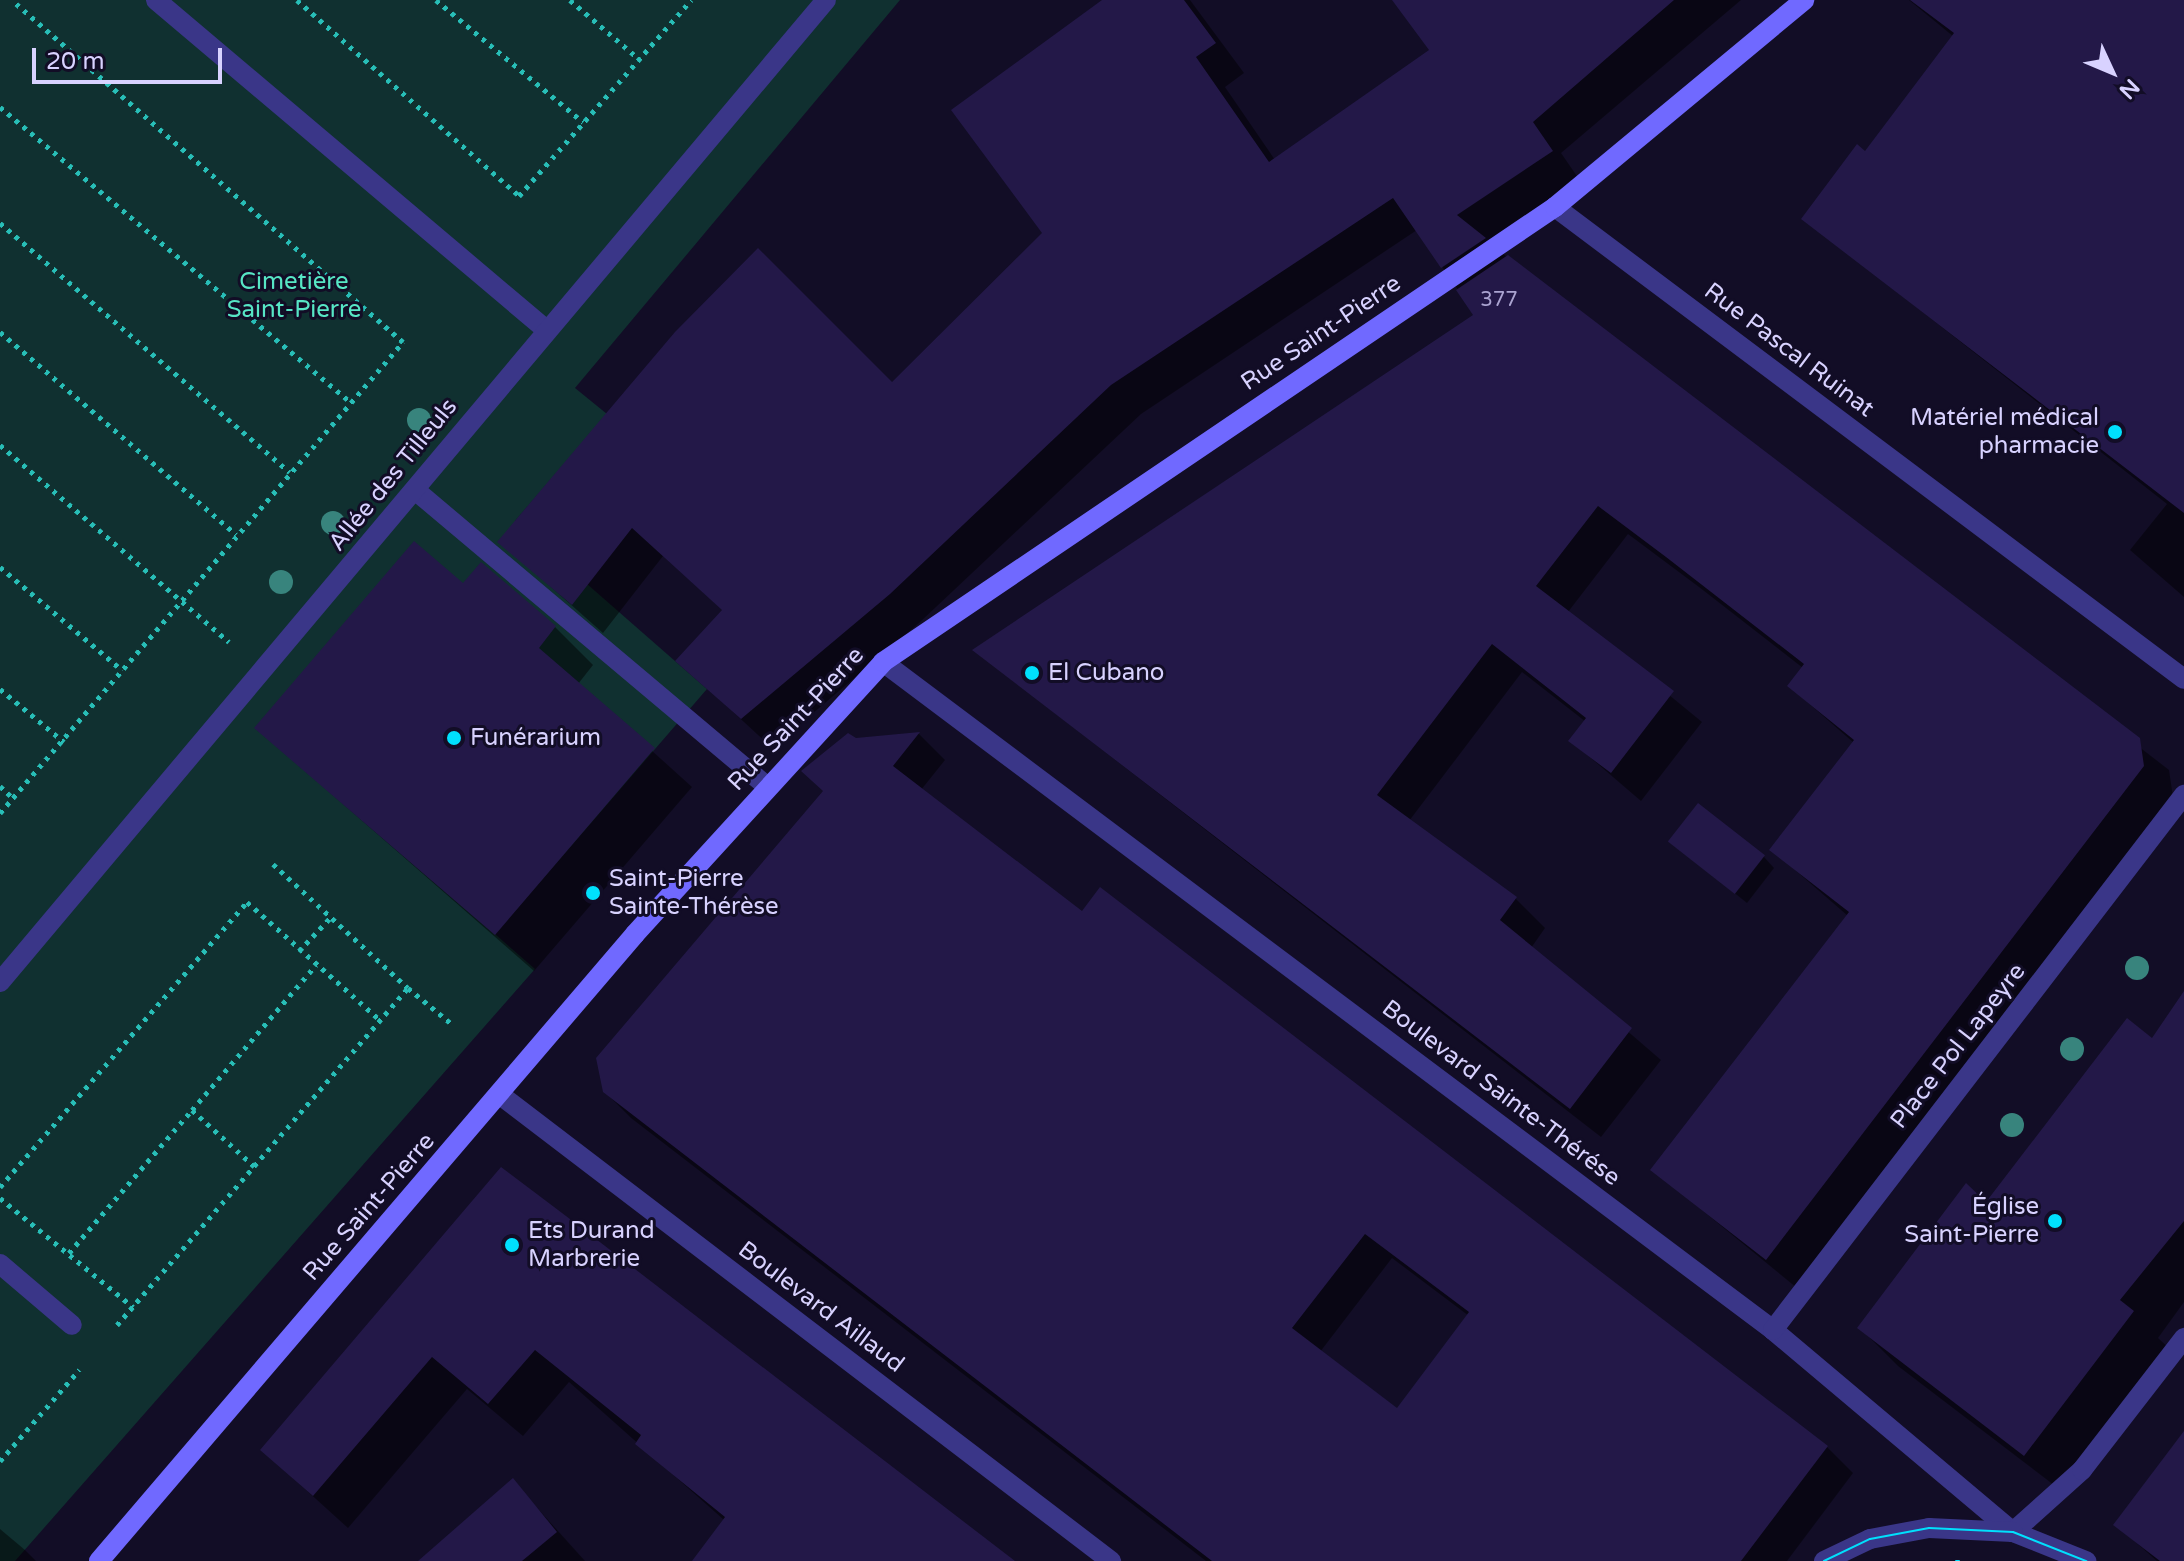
<!DOCTYPE html>
<meta charset="utf-8">
<style>
body{margin:0}
#map{position:relative;width:2184px;height:1561px;overflow:hidden;background:#120d26;font-family:"Varela Round",sans-serif}
div>[style]{position:absolute}
.green>*{inset:0;background:#103030}
.shadow>*{inset:0;background:#0007}
.building>*{inset:0;background:#231848;transform-origin:0 0}
.path>*{height:5px;margin-top:-2.5px;transform-origin:0;background:repeating-linear-gradient(90deg,#28beb7 0 4px,transparent 0 10px)}
.service>*{height:20px;margin:-10px;padding:0 10px;transform-origin:10px;border-radius:10px;background:#3a3688}
.minor>*{height:20px;margin:-10px;padding:0 10px;transform-origin:10px;border-radius:10px;background:#3a3688}
.tertiary>*{height:20px;margin:-10px;padding:0 10px;transform-origin:10px;border-radius:10px;background:#3a3688}
.secondary>*{height:20px;margin:-10px;padding:0 10px;transform-origin:10px;border-radius:10px;background:#7069ff}
.tram>*{height:2px;margin:-1px;padding:0 1px;transform-origin:1px;border-radius:1px;background:#00e0fd}
.trees>*{width:24px;height:24px;margin:-12px;border-radius:50%;background:#38847d}
.dots>*{width:22px;height:22px;translate:-50% -50%;box-sizing:border-box;border:4px solid #120d26;border-radius:50%}
span{translate:-50% -50%;white-space:nowrap;text-align:center;line-height:1.15;-webkit-text-stroke:6px #120d26;paint-order:stroke}
.number-label{font-size:20px;color:#aba4d1}
.number-label span{-webkit-text-stroke-width:0}
.park-label{font-size:24px;color:#57e6c5}
.street-label{font-size:24px;color:#d8d2ff}
.poi-label{font-size:24px;color:#d8d2ff}
.right{translate:-100% -50%;text-align:right}
.left{translate:0 -50%;text-align:left}
.north{position:absolute;left:2072px;top:32px;width:80px;height:80px;-webkit-text-stroke:6px #120d26;paint-order:stroke;rotate:134deg;font-size:22px;font-weight:700;line-height:32px;text-align:center;color:#d8d2ff}
.north::after{content:'';display:block;margin:auto;width:28px;height:36px;background:#d8d2ff;clip-path:polygon(50% 0,100% 100%,50% 72%,0 100%)}
.scale{position:absolute;left:32px;top:48px;width:190px;height:36px;box-sizing:border-box;border:4px solid #d8d2ff;border-top:0;padding-left:10px;font-size:24px;line-height:28px;white-space:nowrap;color:#d8d2ff;-webkit-text-stroke:6px #120d26;paint-order:stroke}
</style>
<div id="map">
<div class="green">
<i style="clip-path:polygon(0 0,900px 0,575px 388px,607px 414px,515px 521px,707px 689px,495px 934px,535px 969px,15px 1561px,0 1561px)"></i>
</div>
<div class="shadow">
<i style="clip-path:polygon(1105px 0,1190px 0,1244px 73px,1225px 87px,1275px 160px,1431px 51px,1394px 0,1741px 0,1561px 153px,1581px 182px,1489px 243px,2169px 770px,2173px 797px,1797px 1288px,1653px 1170px,1848px 916px,1772px 850px,1854px 743px,1789px 686px,1803px 668px,1699px 587px,1628px 534px,1568px 612px,1702px 722px,1641px 801px,1571px 741px,1586px 722px,1522px 672px,1409px 821px,1516px 899px,1545px 928px,1531px 948px,1661px 1060px,1601px 1137px,975px 651px,1476px 316px,1417px 230px,1141px 414px,919px 623px,772px 748px,678px 661px,724px 611px,663px 556px,603px 633px,500px 542px,892px 385px,1045px 233px)"></i>
<i style="clip-path:polygon(1909px 0,2184px 0,2184px 597px,2130px 550px,2167px 504px,1804px 219px,1866px 154px,1954px 37px)"></i>
<i style="clip-path:polygon(463px 586px,555px 627px,593px 665px,578px 684px,692px 787px,534px 971px,256px 728px)"></i>
<i style="clip-path:polygon(evenodd,919px 734px,945px 760px,921px 790px,1082px 914px,1101px 890px,1827px 1447px,1853px 1473px,1787px 1561px,1206px 1561px,631px 1118px,604px 1091px,825px 792px,855px 740px,919px 734px,1392px 1258px,1469px 1316px,1397px 1411px,1320px 1352px,1392px 1258px)"></i>
<i style="clip-path:polygon(1671px 842px,1764px 857px,1774px 868px,1747px 903px)"></i>
<i style="clip-path:polygon(2184px 1008px,2184px 1302px,2158px 1338px,2171px 1350px,2063px 1492px,1898px 1366px,1860px 1328px)"></i>
<i style="clip-path:polygon(501px 1169px,1011px 1561px,694px 1561px,724px 1520px,569px 1382px,523px 1436px,467px 1389px,348px 1528px,262px 1450px)"></i>
<i style="clip-path:polygon(2184px 1435px,2184px 1561px,2157px 1561px,2115px 1524px)"></i>
<i style="clip-path:polygon(512px 1480px,585px 1561px,419px 1561px)"></i>
<i style="clip-path:polygon(0 1529px,25px 1550px,36px 1561px,0 1561px)"></i>
</div>
<div class="building">
<i style="clip-path:polygon(1102px 0,1184px 0,1216px 43px,1196px 57px,1269px 162px,1429px 50px,1392px 0,1674px 0,1533px 122px,1553px 151px,1457px 215px,1486px 238px,1441px 268px,1393px 198px,1111px 385px,890px 594px,741px 719px,675px 661px,722px 610px,632px 528px,572px 605px,497px 542px,675px 332px,758px 248px,892px 382px,1042px 233px,951px 110px)"></i>
<i style="clip-path:polygon(1910px 0,2184px 0,2184px 513px,1801px 219px,1857px 144px,1865px 151px,1954px 33px)"></i>
<i style="clip-path:polygon(1508px 255px,2140px 738px,2144px 766px,1766px 1260px,1650px 1170px,1849px 912px,1769px 850px,1854px 740px,1787px 686px,1804px 664px,1666px 557px,1598px 506px,1536px 586px,1674px 691px,1611px 773px,1568px 741px,1586px 718px,1492px 644px,1377px 795px,1517px 897px,1500px 920px,1632px 1028px,1570px 1109px,972px 650px,1473px 315px,1456px 290px)"></i>
<i style="clip-path:polygon(414px 541px,463px 583px,481px 562px,556px 626px,539px 648px,655px 748px,495px 935px,254px 728px)"></i>
<i style="clip-path:polygon(evenodd,920px 732px,893px 766px,1082px 911px,1100px 887px,1828px 1446px,1741px 1561px,1212px 1561px,603px 1092px,596px 1058px,823px 791px,801px 771px,848px 733px,856px 738px,920px 732px,1365px 1234px,1469px 1312px,1397px 1408px,1292px 1328px,1365px 1234px)"></i>
<i style="left:1698px;top:803px;width:85px;height:49px;rotate:38deg"></i>
<i style="clip-path:polygon(2184px 991px,2184px 1221px,2120px 1300px,2134px 1311px,2024px 1456px,1857px 1328px,1966px 1183px,1986px 1202px,2127px 1018px,2152px 1038px)"></i>
<i style="clip-path:polygon(501px 1167px,566px 1216px,1015px 1561px,692px 1561px,725px 1517px,635px 1444px,641px 1435px,535px 1350px,488px 1404px,432px 1357px,313px 1496px,260px 1450px)"></i>
<i style="clip-path:polygon(2184px 1431px,2184px 1561px,2160px 1561px,2113px 1525px)"></i>
<i style="clip-path:polygon(513px 1478px,557px 1532px,522px 1561px,418px 1561px)"></i>
</div>
<div class="path">
<i style="left:297px;top:0;width:296px;rotate:41.4deg"></i>
<i style="left:519px;top:196px;width:261px;rotate:-48.7deg"></i>
<i style="left:436px;top:0;width:191px;rotate:39.7deg"></i>
<i style="left:570px;top:0;width:91px;rotate:40.5deg"></i>
<i style="left:0;top:107px;width:459px;rotate:40.1deg"></i>
<i style="left:0;top:223px;width:382px;rotate:40.7deg"></i>
<i style="left:0;top:332px;width:311px;rotate:40.6deg"></i>
<i style="left:0;top:445px;width:302px;rotate:40.7deg"></i>
<i style="left:0;top:567px;width:160px;rotate:40.2deg"></i>
<i style="left:0;top:689px;width:83px;rotate:39.6deg"></i>
<i style="left:0;top:786px;width:18px;rotate:43deg"></i>
<i style="left:0;top:813px;width:620px;rotate:-49.45deg"></i>
<i style="left:403px;top:342px;width:519px;rotate:-138.82deg"></i>
<i style="left:273px;top:864px;width:183px;rotate:42.6deg"></i>
<i style="left:299px;top:951px;width:47px;rotate:-46.7deg"></i>
<i style="left:192px;top:1110px;width:191px;rotate:-49.5deg"></i>
<i style="left:0;top:1187px;width:377px;rotate:-49.1deg"></i>
<i style="left:247px;top:902px;width:178px;rotate:41.6deg"></i>
<i style="left:0;top:1198px;width:172px;rotate:39.3deg"></i>
<i style="left:69px;top:1253px;width:189px;rotate:-49.3deg"></i>
<i style="left:192px;top:1110px;width:84px;rotate:42.1deg"></i>
<i style="left:117px;top:1325px;width:445px;rotate:-49.2deg"></i>
<i style="left:408px;top:988px;width:58px;rotate:39.4deg"></i>
<i style="left:0;top:1461px;width:121px;rotate:-49deg"></i>
</div>
<div class="service">
<i style="left:156px;top:0;width:508px;rotate:40.21deg"></i>
<i style="left:415px;top:490px;width:461px;rotate:40.1deg"></i>
<i style="left:0;top:982px;width:1283px;rotate:-49.93deg"></i>
<i style="left:0;top:1264px;width:94px;rotate:40.3deg"></i>
</div>
<div class="minor">
<i style="left:883px;top:662px;width:1113px;rotate:36.89deg"></i>
<i style="left:1773px;top:1330px;width:314px;rotate:40.1deg"></i>
<i style="left:2013px;top:1532px;width:79px;rotate:21.7deg"></i>
<i style="left:499px;top:1094px;width:770px;rotate:37.35deg"></i>
<i style="left:1773px;top:1330px;width:675px;rotate:-52.47deg"></i>
<i style="left:2013px;top:1532px;width:93px;rotate:-41.9deg"></i>
<i style="left:2082px;top:1470px;width:167px;rotate:-52.3deg"></i>
<i style="left:1824px;top:1561px;width:51px;rotate:-25.6deg"></i>
<i style="left:1870px;top:1539px;width:60px;rotate:-10.6deg"></i>
<i style="left:1929px;top:1528px;width:84px;rotate:2.7deg"></i>
</div>
<div class="tertiary">
<i style="left:1555px;top:207px;width:786px;rotate:36.88deg"></i>
</div>
<div class="secondary">
<i style="left:99px;top:1561px;width:825px;rotate:-49.47deg"></i>
<i style="left:635px;top:934px;width:368px;rotate:-47.6deg"></i>
<i style="left:883px;top:662px;width:812px;rotate:-34.1deg"></i>
<i style="left:1555px;top:207px;width:324px;rotate:-39.7deg"></i>
</div>
<div class="tram">
<i style="left:1824px;top:1561px;width:51px;rotate:-25.6deg"></i>
<i style="left:1870px;top:1539px;width:60px;rotate:-10.6deg"></i>
<i style="left:1929px;top:1528px;width:84px;rotate:2.7deg"></i>
<i style="left:2013px;top:1532px;width:79px;rotate:21.7deg"></i>
<i style="left:1956px;top:1561px;width:3px"></i>
</div>
<div class="trees">
<i style="left:419px;top:420px"></i>
<i style="left:333px;top:523px"></i>
<i style="left:281px;top:582px"></i>
<i style="left:2137px;top:968px"></i>
<i style="left:2072px;top:1049px"></i>
<i style="left:2012px;top:1125px"></i>
</div>
<div class="dots">
<i style="left:2115px;top:432px;background:#00e0fd"></i>
<i style="left:1032px;top:673px;background:#00e0fd"></i>
<i style="left:454px;top:738px;background:#00e0fd"></i>
<i style="left:593px;top:893px;background:#00e0fd"></i>
<i style="left:2055px;top:1221px;background:#00e0fd"></i>
<i style="left:512px;top:1245px;background:#00e0fd"></i>
</div>
<div class="number-label">
<span style="left:1499px;top:300px">377</span>
</div>
<div class="park-label">
<span style="left:294px;top:296px">Cimetière<br>Saint-Pierre</span>
</div>
<div class="street-label">
<span style="left:1321px;top:333px;rotate:-34deg">Rue Saint-Pierre</span>
<span style="left:1789px;top:350px;rotate:37deg">Rue Pascal Ruinat</span>
<span style="left:393px;top:475px;rotate:-51deg">Allée des Tilleuls</span>
<span style="left:796px;top:719px;rotate:-47deg">Rue Saint-Pierre</span>
<span style="left:1958px;top:1046px;rotate:-52deg">Place Pol Lapeyre</span>
<span style="left:1501px;top:1093px;rotate:37deg">Boulevard Sainte-Thérése</span>
<span style="left:369px;top:1207px;rotate:-49deg">Rue Saint-Pierre</span>
<span style="left:821px;top:1307px;rotate:37deg">Boulevard Aillaud</span>
</div>
<div class="poi-label">
<span class="right" style="left:2099px;top:432px">Matériel médical<br>pharmacie</span>
<span class="left" style="left:1048px;top:673px">El Cubano</span>
<span class="left" style="left:470px;top:738px">Funérarium</span>
<span class="left" style="left:609px;top:893px">Saint-Pierre<br>Sainte-Thérèse</span>
<span class="right" style="left:2039px;top:1221px">Église<br>Saint-Pierre</span>
<span class="left" style="left:528px;top:1245px">Ets Durand<br>Marbrerie</span>
</div>
<div class="north">N</div>
<div class="scale">20 m</div>
</div>
